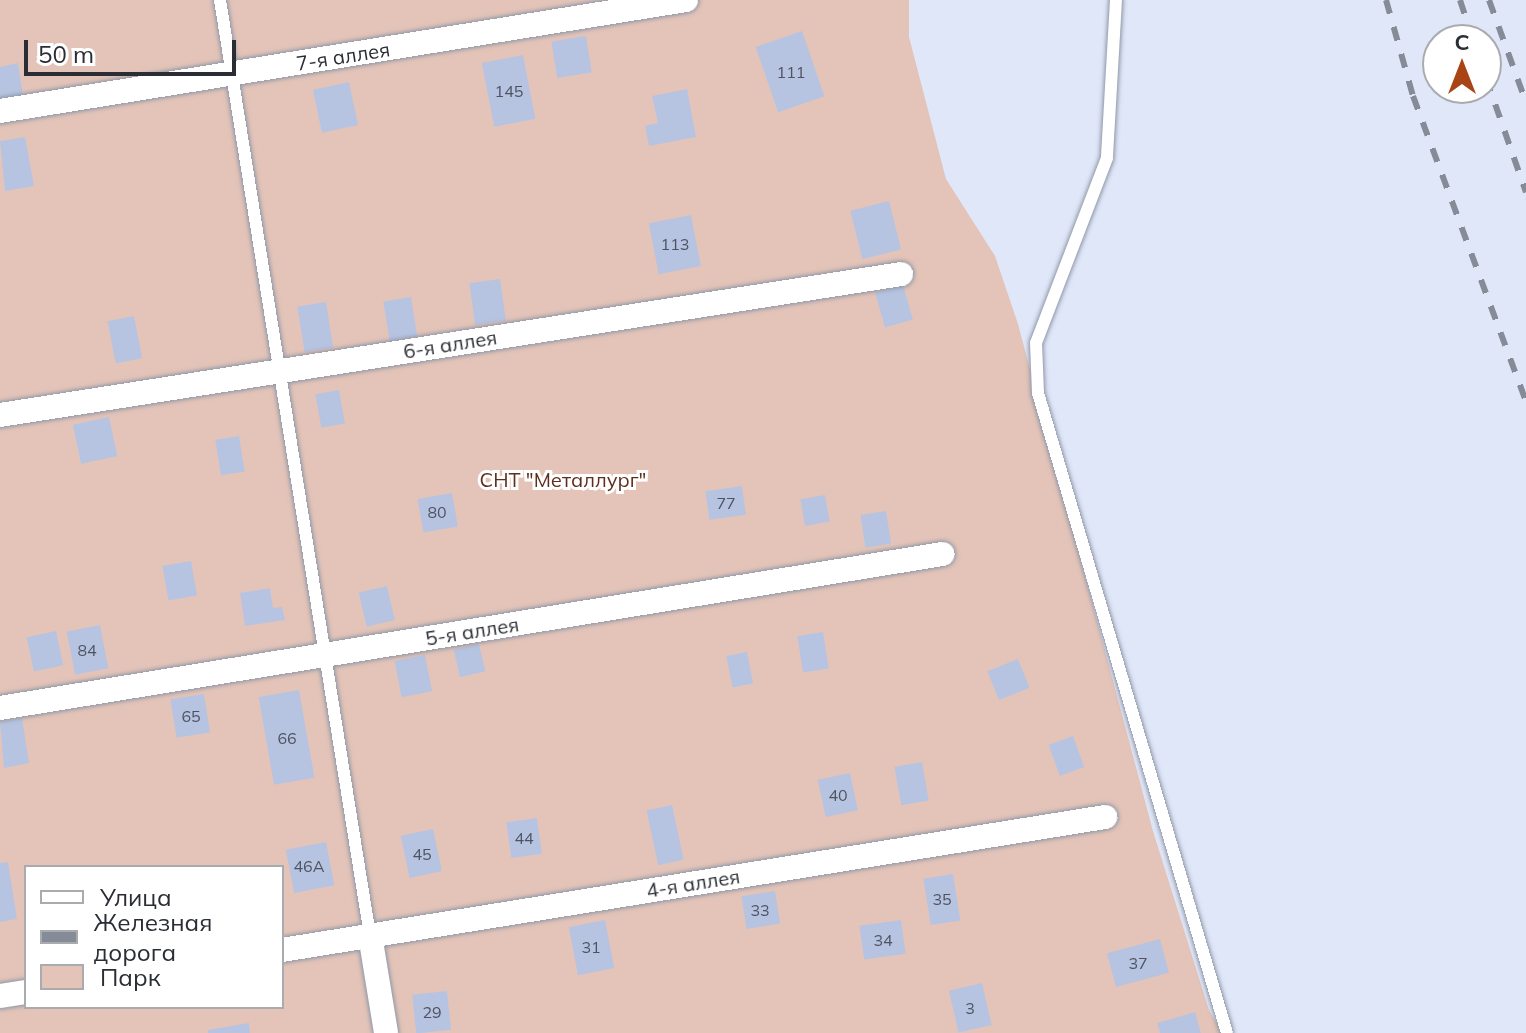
<!DOCTYPE html>
<meta charset="utf-8">
<style>
body{margin:0}
#map{position:relative;width:1526px;height:1033px;overflow:hidden;background:#dfe7f9;font-family:Mulish,sans-serif}
div>[style]{position:absolute}
.green>*{inset:0;background:#e4c4b8}
.building>*{inset:0;background:#b6c4e2;transform-origin:0 0}
.roads{filter:drop-shadow(0 0 2px #9098a8) drop-shadow(0 0 2px #9098a8)}
.lane>*{height:12px;margin:-6px;padding:0 6px;transform-origin:6px;border-radius:6px;background:#fff}
.street>*{height:24px;margin:-12px;padding:0 12px;transform-origin:12px;border-radius:12px;background:#fff}
.rail>*{height:6px;margin-top:-3px;transform-origin:0;background:repeating-linear-gradient(90deg,#868b98 0 14px,transparent 0 28px)}
span{translate:-50% -50%;white-space:nowrap;text-align:center;line-height:1.15;-webkit-text-stroke:6px #fff;paint-order:stroke}
.number-label{font-size:16px;color:#4d5360}
.number-label span{-webkit-text-stroke-width:0}
.street-label{font-size:20px;color:#2a2d34}
.park-label{font-size:20px;color:#5e2f1c}
.legend{position:absolute;left:24px;top:865px;width:260px;height:144px;box-sizing:border-box;background:#fff;border:2px solid #aaabae;margin:0;padding:10px 14px;list-style:none;font-size:24px;color:#2a2d34}
.legend li{display:flex;align-items:center;gap:16px;height:40px}
.legend b{width:40px;border:2px solid #aaabae}
.north{position:absolute;left:1422px;top:24px;width:80px;height:80px;box-sizing:border-box;background:#fff;border:2px solid #aaabae;border-radius:50%;rotate:0deg;font-size:22px;font-weight:700;line-height:32px;text-align:center;color:#2a2d34}
.north::after{content:'';display:block;margin:auto;width:28px;height:36px;background:#a84415;clip-path:polygon(50% 0,100% 100%,50% 72%,0 100%)}
.scale{position:absolute;left:24px;top:40px;width:212px;height:36px;box-sizing:border-box;border:4px solid #2a2d34;border-top:0;padding-left:10px;font-size:24px;line-height:28px;white-space:nowrap;color:#2a2d34;-webkit-text-stroke:6px #fff;paint-order:stroke}
</style>
<div id="map">
<div class="green">
<i style="clip-path:polygon(evenodd,0 0,909px 0,909px 37px,946px 179px,995px 256px,1018px 324px,1153px 831px,1209px 1010px,1223px 1033px,0 1033px,0 0,26px 867px,282px 867px,282px 1007px,26px 1007px,26px 867px)"></i>
</div>
<div class="building">
<i style="left:802px;top:31px;width:69px;height:49px;rotate:71deg"></i>
<i style="left:586px;top:36px;width:37px;height:35px;rotate:81deg"></i>
<i style="left:523px;top:55px;width:65px;height:42px;rotate:79deg"></i>
<i style="clip-path:polygon(18px 63px,23px 97px,0 101px,0 67px)"></i>
<i style="left:349px;top:82px;width:44px;height:37px;rotate:78deg"></i>
<i style="clip-path:polygon(687px 89px,696px 137px,649px 146px,645px 126px,658px 123px,652px 96px)"></i>
<i style="clip-path:polygon(25px 137px,34px 186px,5px 191px,0 141px)"></i>
<i style="left:889px;top:201px;width:50px;height:40px;rotate:76deg"></i>
<i style="left:691px;top:215px;width:52px;height:43px;rotate:79deg"></i>
<i style="left:500px;top:279px;width:42px;height:31px;rotate:82deg"></i>
<i style="left:903px;top:285px;width:36px;height:29px;rotate:74deg"></i>
<i style="left:411px;top:297px;width:40px;height:28px;rotate:81deg"></i>
<i style="left:326px;top:302px;width:46px;height:29px;rotate:81deg"></i>
<i style="left:134px;top:316px;width:43px;height:27px;rotate:79deg"></i>
<i style="left:339px;top:390px;width:34px;height:24px;rotate:80deg"></i>
<i style="left:109px;top:417px;width:40px;height:37px;rotate:78deg"></i>
<i style="left:239px;top:436px;width:36px;height:24px;rotate:81deg"></i>
<i style="left:742px;top:486px;width:29px;height:37px;rotate:82deg"></i>
<i style="left:452px;top:493px;width:34px;height:35px;rotate:80deg"></i>
<i style="left:825px;top:495px;width:27px;height:25px;rotate:80deg"></i>
<i style="left:886px;top:511px;width:33px;height:26px;rotate:81deg"></i>
<i style="left:191px;top:561px;width:35px;height:29px;rotate:80deg"></i>
<i style="left:387px;top:586px;width:35px;height:29px;rotate:77deg"></i>
<i style="clip-path:polygon(270px 588px,273px 608px,282px 607px,285px 620px,245px 626px,240px 593px)"></i>
<i style="left:100px;top:625px;width:44px;height:34px;rotate:79deg"></i>
<i style="left:56px;top:631px;width:35px;height:30px;rotate:78deg"></i>
<i style="left:823px;top:632px;width:37px;height:26px;rotate:81deg"></i>
<i style="left:479px;top:644px;width:28px;height:26px;rotate:77deg"></i>
<i style="left:747px;top:652px;width:32px;height:21px;rotate:79deg"></i>
<i style="left:425px;top:655px;width:37px;height:31px;rotate:79deg"></i>
<i style="left:1018px;top:659px;width:31px;height:33px;rotate:68deg"></i>
<i style="left:299px;top:690px;width:89px;height:41px;rotate:80deg"></i>
<i style="left:204px;top:694px;width:39px;height:34px;rotate:81deg"></i>
<i style="clip-path:polygon(22px 718px,29px 763px,4px 768px,0 722px)"></i>
<i style="left:1073px;top:736px;width:33px;height:26px;rotate:70deg"></i>
<i style="left:922px;top:762px;width:39px;height:28px;rotate:80deg"></i>
<i style="left:850px;top:773px;width:38px;height:33px;rotate:78deg"></i>
<i style="left:672px;top:805px;width:56px;height:26px;rotate:78deg"></i>
<i style="left:537px;top:818px;width:36px;height:31px;rotate:82deg"></i>
<i style="left:433px;top:829px;width:43px;height:33px;rotate:78deg"></i>
<i style="left:326px;top:842px;width:44px;height:41px;rotate:79deg"></i>
<i style="clip-path:polygon(8px 862px,17px 919px,0 922px,0 863px)"></i>
<i style="left:953px;top:874px;width:47px;height:30px;rotate:81deg"></i>
<i style="left:775px;top:891px;width:33px;height:34px;rotate:81deg"></i>
<i style="left:605px;top:920px;width:49px;height:37px;rotate:79deg"></i>
<i style="left:901px;top:920px;width:34px;height:42px;rotate:82deg"></i>
<i style="left:1160px;top:939px;width:35px;height:55px;rotate:75deg"></i>
<i style="left:982px;top:983px;width:43px;height:34px;rotate:77deg"></i>
<i style="left:447px;top:991px;width:39px;height:35px;rotate:84deg"></i>
<i style="clip-path:polygon(1195px 1012px,1201px 1033px,1160px 1033px,1157px 1023px)"></i>
<i style="clip-path:polygon(249px 1023px,250px 1033px,208px 1033px,208px 1030px)"></i>
</div>
<div class="roads">
<div class="lane">
<i style="left:220px;top:0;width:947px;rotate:80.89deg"></i>
<i style="left:1116px;top:0;width:158px;rotate:93.3deg"></i>
<i style="left:1107px;top:158px;width:198px;rotate:111deg"></i>
<i style="left:1036px;top:343px;width:50px;rotate:87.7deg"></i>
<i style="left:1038px;top:393px;width:667px;rotate:73.55deg"></i>
</div>
<div class="street">
<i style="left:0;top:111px;width:695px;rotate:-9.19deg"></i>
<i style="left:0;top:415px;width:912px;rotate:-8.89deg"></i>
<i style="left:0;top:708px;width:955px;rotate:-9.28deg"></i>
<i style="left:370px;top:935px;width:99px;rotate:80.7deg"></i>
<i style="left:282px;top:950px;width:834px;rotate:-9.18deg"></i>
<i style="left:0;top:996px;width:26px;rotate:-9deg"></i>
</div>
</div>
<div class="rail">
<i style="left:1386px;top:0;width:100px;rotate:74.3deg"></i>
<i style="left:1413px;top:96px;width:325px;rotate:69.7deg"></i>
<i style="left:1460px;top:0;width:42px;rotate:72deg"></i>
<i style="left:1489px;top:0;width:109px;rotate:70.1deg"></i>
<i style="left:1486px;top:78px;width:121px;rotate:70.7deg"></i>
</div>
<div class="number-label">
<span style="left:791px;top:72px">111</span>
<span style="left:509px;top:91px">145</span>
<span style="left:675px;top:244px">113</span>
<span style="left:726px;top:503px">77</span>
<span style="left:437px;top:512px">80</span>
<span style="left:87px;top:650px">84</span>
<span style="left:191px;top:716px">65</span>
<span style="left:287px;top:738px">66</span>
<span style="left:838px;top:795px">40</span>
<span style="left:524px;top:838px">44</span>
<span style="left:422px;top:854px">45</span>
<span style="left:309px;top:866px">46А</span>
<span style="left:942px;top:899px">35</span>
<span style="left:760px;top:910px">33</span>
<span style="left:883px;top:940px">34</span>
<span style="left:591px;top:947px">31</span>
<span style="left:1138px;top:963px">37</span>
<span style="left:970px;top:1008px">3</span>
<span style="left:432px;top:1012px">29</span>
</div>
<div class="street-label">
<span style="left:343px;top:56px;rotate:-9deg">7-я аллея</span>
<span style="left:450px;top:344px;rotate:-9deg">6-я аллея</span>
<span style="left:472px;top:631px;rotate:-9deg">5-я аллея</span>
<span style="left:693px;top:883px;rotate:-9deg">4-я аллея</span>
</div>
<div class="park-label">
<span style="left:563px;top:479px">СНТ "Металлург"</span>
</div>
<ul class="legend">
<li><b style="height:10px;background:#fff"></b>Улица</li>
<li><b style="height:10px;background:#868b98"></b>Железная дорога</li>
<li><b style="height:22px;background:#e4c4b8"></b>Парк</li>
</ul>
<div class="north">С</div>
<div class="scale">50 m</div>
</div>
